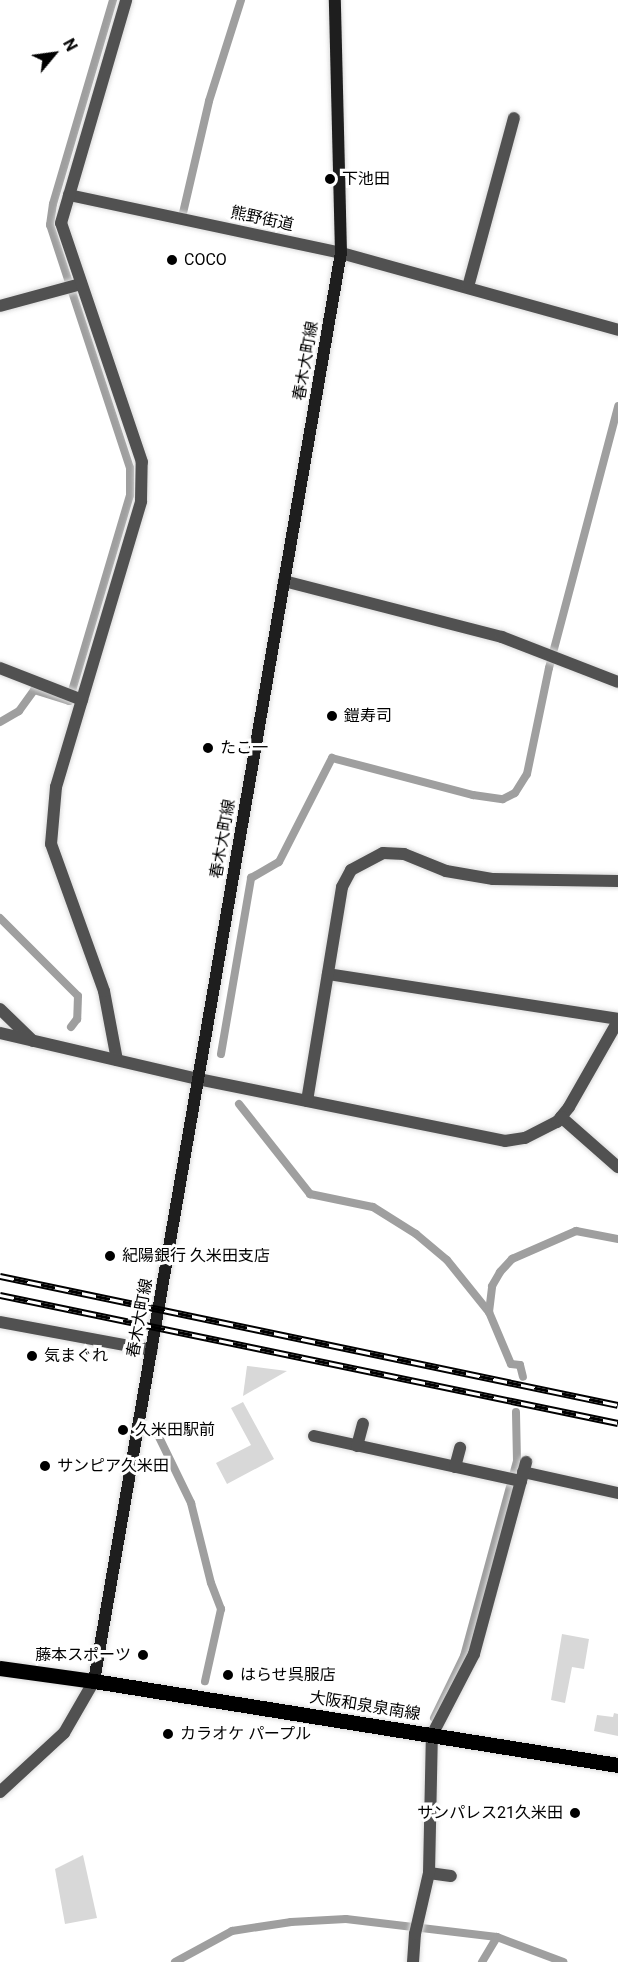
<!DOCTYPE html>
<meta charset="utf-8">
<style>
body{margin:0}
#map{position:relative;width:618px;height:1962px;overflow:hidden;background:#fff;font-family:Roboto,"Noto Sans JP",sans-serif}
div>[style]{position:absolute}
.green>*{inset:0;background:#d8d8d8}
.stream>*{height:8px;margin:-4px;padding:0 4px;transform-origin:4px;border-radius:4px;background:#9f9f9f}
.roads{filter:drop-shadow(0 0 2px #dbdbdb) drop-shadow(0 0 2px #dbdbdb)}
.minor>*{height:12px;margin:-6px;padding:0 6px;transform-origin:6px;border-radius:6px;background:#515151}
.tertiary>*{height:12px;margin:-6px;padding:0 6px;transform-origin:6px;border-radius:6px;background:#515151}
.secondary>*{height:12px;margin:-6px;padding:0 6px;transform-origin:6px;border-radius:6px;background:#1e1e1e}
.primary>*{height:15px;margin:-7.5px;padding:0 7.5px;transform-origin:7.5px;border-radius:7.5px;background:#000}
.rail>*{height:7px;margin-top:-3.5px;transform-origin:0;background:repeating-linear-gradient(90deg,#fff 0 14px,#000 0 28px);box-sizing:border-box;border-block:2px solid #000}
.dots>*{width:16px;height:16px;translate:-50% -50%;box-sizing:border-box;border:3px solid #fff;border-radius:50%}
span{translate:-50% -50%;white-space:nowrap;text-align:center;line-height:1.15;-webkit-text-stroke:6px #fff;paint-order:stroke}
.poi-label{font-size:16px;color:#000}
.left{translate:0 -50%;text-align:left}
.right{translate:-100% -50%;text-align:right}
.street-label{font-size:16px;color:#000}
.north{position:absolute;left:24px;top:24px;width:60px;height:60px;-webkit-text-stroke:4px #fff;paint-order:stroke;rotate:61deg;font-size:16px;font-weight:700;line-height:24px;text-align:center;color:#000}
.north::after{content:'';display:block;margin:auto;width:21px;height:27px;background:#000;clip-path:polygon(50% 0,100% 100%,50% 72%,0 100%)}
</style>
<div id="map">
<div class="green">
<i style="clip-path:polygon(247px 1366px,248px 1366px,287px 1371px,243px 1396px)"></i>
<i style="clip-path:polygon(243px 1402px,274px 1459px,227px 1484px,216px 1463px,251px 1445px,231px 1408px)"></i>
<i style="clip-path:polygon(562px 1634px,589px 1639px,584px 1669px,572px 1667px,565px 1703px,551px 1700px)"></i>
<i style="clip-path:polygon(614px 1713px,618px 1714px,618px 1736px,594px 1731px,597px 1715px,613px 1717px)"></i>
<i style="clip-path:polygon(83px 1855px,97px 1918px,65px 1924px,55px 1869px)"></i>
</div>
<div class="stream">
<i style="left:183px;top:213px;width:115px;rotate:-76.9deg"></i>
<i style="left:209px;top:101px;width:106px;rotate:-72.4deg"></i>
<i style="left:0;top:722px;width:22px;rotate:-30deg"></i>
<i style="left:19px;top:711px;width:26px;rotate:-54deg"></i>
<i style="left:34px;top:690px;width:37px;rotate:17deg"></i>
<i style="left:69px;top:701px;width:215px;rotate:-73.5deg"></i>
<i style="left:130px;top:495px;width:27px;rotate:-90deg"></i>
<i style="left:130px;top:468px;width:256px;rotate:-108.2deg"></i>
<i style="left:50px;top:225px;width:21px;rotate:-82deg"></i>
<i style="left:53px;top:204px;width:213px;rotate:-73.6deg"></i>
<i style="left:0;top:918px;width:110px;rotate:45deg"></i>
<i style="left:78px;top:996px;width:23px;rotate:92deg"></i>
<i style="left:77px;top:1019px;width:10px;rotate:127deg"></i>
<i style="left:221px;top:1054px;width:179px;rotate:-80.3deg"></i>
<i style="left:251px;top:878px;width:32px;rotate:-30deg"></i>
<i style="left:279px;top:862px;width:117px;rotate:-63deg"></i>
<i style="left:332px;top:758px;width:146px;rotate:14.7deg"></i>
<i style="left:473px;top:795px;width:30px;rotate:8deg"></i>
<i style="left:503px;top:799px;width:13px;rotate:-27deg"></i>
<i style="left:515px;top:793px;width:22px;rotate:-58deg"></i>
<i style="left:527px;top:774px;width:108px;rotate:-78.3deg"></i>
<i style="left:549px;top:668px;width:271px;rotate:-75.2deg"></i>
<i style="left:239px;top:1104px;width:115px;rotate:51.7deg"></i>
<i style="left:310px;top:1194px;width:64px;rotate:11.7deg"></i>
<i style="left:373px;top:1207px;width:51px;rotate:32.1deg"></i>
<i style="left:416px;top:1234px;width:40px;rotate:40deg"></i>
<i style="left:447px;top:1260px;width:67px;rotate:51.1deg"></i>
<i style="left:489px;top:1312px;width:56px;rotate:67.1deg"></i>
<i style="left:511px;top:1364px;width:9px;rotate:6deg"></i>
<i style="left:520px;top:1365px;width:12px;rotate:76deg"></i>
<i style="left:489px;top:1312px;width:26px;rotate:-83deg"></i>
<i style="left:492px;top:1286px;width:16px;rotate:-60deg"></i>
<i style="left:500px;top:1272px;width:18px;rotate:-47deg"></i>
<i style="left:512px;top:1259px;width:70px;rotate:-23.6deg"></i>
<i style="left:576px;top:1231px;width:43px;rotate:10.8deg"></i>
<i style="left:158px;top:1435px;width:76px;rotate:64.1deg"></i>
<i style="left:191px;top:1503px;width:82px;rotate:76deg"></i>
<i style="left:211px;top:1583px;width:28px;rotate:69deg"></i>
<i style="left:221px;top:1609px;width:74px;rotate:102.5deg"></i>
<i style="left:434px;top:1718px;width:69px;rotate:-64.2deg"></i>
<i style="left:464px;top:1656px;width:202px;rotate:-74.8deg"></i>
<i style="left:517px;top:1461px;width:49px;rotate:-91.2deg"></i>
<i style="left:175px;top:1962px;width:65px;rotate:-28.5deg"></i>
<i style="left:232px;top:1931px;width:60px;rotate:-8.7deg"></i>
<i style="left:291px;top:1922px;width:55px;rotate:-3.1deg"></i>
<i style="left:346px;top:1919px;width:152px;rotate:6.8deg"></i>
<i style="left:497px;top:1937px;width:71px;rotate:20.7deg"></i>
<i style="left:482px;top:1962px;width:29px;rotate:-59deg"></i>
</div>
<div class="roads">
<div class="minor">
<i style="left:69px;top:195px;width:278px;rotate:12deg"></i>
<i style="left:341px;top:253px;width:288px;rotate:15.5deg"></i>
<i style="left:468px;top:287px;width:175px;rotate:-74.8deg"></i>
<i style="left:0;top:306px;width:84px;rotate:-15.2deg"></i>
<i style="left:284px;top:581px;width:225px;rotate:14.4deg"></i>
<i style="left:502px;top:637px;width:124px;rotate:21.2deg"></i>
<i style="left:0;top:668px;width:88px;rotate:21.3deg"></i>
<i style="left:328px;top:974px;width:293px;rotate:8.8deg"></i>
<i style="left:0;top:1009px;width:46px;rotate:44.1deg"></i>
<i style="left:117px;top:1060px;width:70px;rotate:-100.7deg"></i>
<i style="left:104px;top:991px;width:156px;rotate:-109.8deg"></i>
<i style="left:51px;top:844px;width:57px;rotate:-85deg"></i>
<i style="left:56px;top:787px;width:298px;rotate:-73.4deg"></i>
<i style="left:141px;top:501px;width:39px;rotate:-89deg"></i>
<i style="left:142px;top:462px;width:252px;rotate:-108.7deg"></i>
<i style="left:61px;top:223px;width:232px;rotate:-73.7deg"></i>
<i style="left:198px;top:1079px;width:313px;rotate:11.4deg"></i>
<i style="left:505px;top:1141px;width:20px;rotate:-9deg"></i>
<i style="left:525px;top:1138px;width:36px;rotate:-27deg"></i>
<i style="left:557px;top:1122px;width:19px;rotate:-51deg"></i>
<i style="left:569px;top:1107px;width:99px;rotate:-60.3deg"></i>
<i style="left:307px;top:1101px;width:217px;rotate:-80.7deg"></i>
<i style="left:342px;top:887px;width:19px;rotate:-62deg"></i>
<i style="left:351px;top:870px;width:36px;rotate:-28deg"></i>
<i style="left:383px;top:853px;width:21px;rotate:3deg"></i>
<i style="left:404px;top:854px;width:45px;rotate:22deg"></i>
<i style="left:446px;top:871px;width:48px;rotate:9.7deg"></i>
<i style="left:493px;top:879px;width:125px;rotate:0.9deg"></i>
<i style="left:561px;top:1117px;width:76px;rotate:41.3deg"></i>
<i style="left:0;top:1322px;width:154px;rotate:10.5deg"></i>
<i style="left:314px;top:1436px;width:212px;rotate:12.3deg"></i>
<i style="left:357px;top:1446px;width:23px;rotate:-75deg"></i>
<i style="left:455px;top:1467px;width:20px;rotate:-75deg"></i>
<i style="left:523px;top:1472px;width:97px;rotate:12.5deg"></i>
<i style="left:429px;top:1873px;width:22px;rotate:8deg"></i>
<i style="left:413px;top:1962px;width:28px;rotate:-86deg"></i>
<i style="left:415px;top:1934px;width:63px;rotate:-77.1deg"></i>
<i style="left:429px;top:1873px;width:138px;rotate:-88.8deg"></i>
<i style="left:432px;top:1735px;width:91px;rotate:-62.6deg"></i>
<i style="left:474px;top:1654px;width:199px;rotate:-74.8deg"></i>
</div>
<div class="tertiary">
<i style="left:0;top:1033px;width:203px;rotate:13.1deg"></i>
<i style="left:0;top:1792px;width:87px;rotate:-42.7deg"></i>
<i style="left:64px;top:1733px;width:60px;rotate:-60deg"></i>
</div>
<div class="secondary">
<i style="left:94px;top:1681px;width:1449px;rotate:-80.19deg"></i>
<i style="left:341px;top:253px;width:253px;rotate:-91.4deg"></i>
</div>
<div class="primary">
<i style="left:0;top:1668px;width:95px;rotate:7.9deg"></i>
<i style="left:94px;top:1681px;width:531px;rotate:9.11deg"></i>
</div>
</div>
<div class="rail">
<i style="left:0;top:1276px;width:631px;rotate:11.79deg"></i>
<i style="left:0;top:1295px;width:631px;rotate:11.7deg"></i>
</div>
<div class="dots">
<i style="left:330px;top:179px;background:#000"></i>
<i style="left:172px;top:260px;background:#000"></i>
<i style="left:332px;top:716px;background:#000"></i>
<i style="left:208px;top:748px;background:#000"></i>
<i style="left:110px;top:1256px;background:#000"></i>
<i style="left:32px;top:1356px;background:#000"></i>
<i style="left:123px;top:1430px;background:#000"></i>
<i style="left:45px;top:1466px;background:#000"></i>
<i style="left:143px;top:1655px;background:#000"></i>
<i style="left:228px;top:1675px;background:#000"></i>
<i style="left:168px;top:1734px;background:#000"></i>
<i style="left:575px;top:1813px;background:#000"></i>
</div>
<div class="poi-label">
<span class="left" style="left:342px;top:179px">下池田</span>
<span class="left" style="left:184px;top:260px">COCO</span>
<span class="left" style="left:344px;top:716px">鎧寿司</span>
<span class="left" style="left:220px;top:748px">たこ一</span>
<span class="left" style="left:122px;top:1256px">紀陽銀行 久米田支店</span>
<span class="left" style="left:44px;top:1356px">気まぐれ</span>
<span class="left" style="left:135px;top:1430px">久米田駅前</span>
<span class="left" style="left:57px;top:1466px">サンピア久米田</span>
<span class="right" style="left:131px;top:1655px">藤本スポーツ</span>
<span class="left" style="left:240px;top:1675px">はらせ呉服店</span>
<span class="left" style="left:180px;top:1734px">カラオケ パープル</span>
<span class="right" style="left:563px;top:1813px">サンパレス21久米田</span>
</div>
<div class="street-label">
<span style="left:262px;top:219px;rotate:12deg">熊野街道</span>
<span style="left:306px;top:361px;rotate:-80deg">春木大町線</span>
<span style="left:223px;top:839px;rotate:-80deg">春木大町線</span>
<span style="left:140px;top:1318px;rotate:-80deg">春木大町線</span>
<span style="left:365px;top:1706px;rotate:9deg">大阪和泉泉南線</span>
</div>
<div class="north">N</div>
</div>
